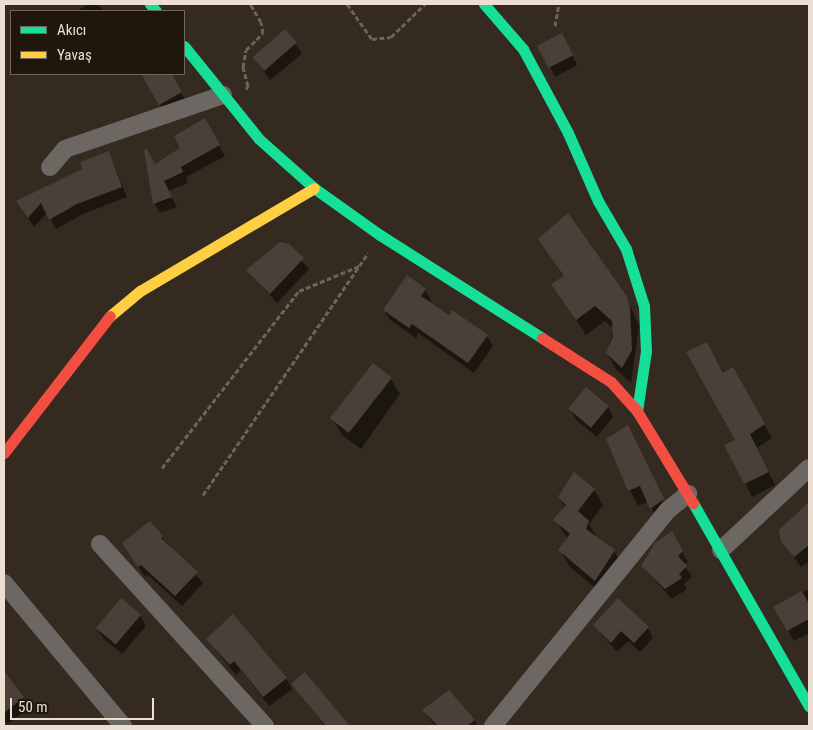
<!DOCTYPE html>
<meta charset="utf-8">
<style>
body{margin:0}
#map{position:relative;width:813px;height:730px;overflow:hidden;background:#352a1f;font-family:"Roboto Condensed",sans-serif}
div>[style]{position:absolute}
.shadow>*{inset:0;background:#0007}
.building>*{inset:0;background:#4b4039;transform-origin:0 0}
.path>*{height:3px;margin-top:-1.5px;transform-origin:0;background:repeating-linear-gradient(90deg,#6b635d 0 5px,transparent 0 7.5px)}
.street>*{height:18px;margin:-9px;padding:0 9px;transform-origin:9px;border-radius:9px;background:#6c6763}
.fast>*{height:11px;margin:-5.5px;padding:0 5.5px;transform-origin:5.5px;border-radius:5.5px;background:#16e098}
.slow>*{height:11px;margin:-5.5px;padding:0 5.5px;transform-origin:5.5px;border-radius:5.5px;background:#ffcf43}
.jam>*{height:11px;margin:-5.5px;padding:0 5.5px;transform-origin:5.5px;border-radius:5.5px;background:#f24e42}
span{translate:-50% -50%;white-space:nowrap;text-align:center;line-height:1.15;-webkit-text-stroke:5px #1f160c;paint-order:stroke}
.frame{position:absolute;inset:0;border:5px solid #ecdfd2;pointer-events:none}
.legend{position:absolute;left:10px;top:10px;width:175px;height:65px;box-sizing:border-box;background:#1f160c;border:1px solid #71665b;margin:0;padding:6px 9px;list-style:none;font-size:15px;color:#ecdfd2}
.legend li{display:flex;align-items:center;gap:10px;height:25px}
.legend b{width:25px;border:1px solid #71665b}
.scale{position:absolute;left:10px;top:698px;width:144px;height:22px;box-sizing:border-box;border:2px solid #ecdfd2;border-top:0;padding-left:6px;font-size:15px;line-height:18px;white-space:nowrap;color:#ecdfd2;-webkit-text-stroke:4px #1f160c;paint-order:stroke}
</style>
<div id="map">
<div class="shadow">
<i style="clip-path:polygon(88px 4px,98px 4px,104px 11px,77px 11px)"></i>
<i style="clip-path:polygon(296px 44px,302px 54px,270px 80px,253px 56px)"></i>
<i style="clip-path:polygon(567px 45px,577px 65px,555px 77px,539px 46px)"></i>
<i style="clip-path:polygon(150px 74px,171px 74px,187px 103px,166px 115px,144px 77px)"></i>
<i style="clip-path:polygon(205px 120px,225px 156px,186px 177px,188px 183px,168px 191px,177px 207px,160px 213px,154px 203px,155px 166px,182px 148px)"></i>
<i style="clip-path:polygon(109px 152px,127px 197px,83px 214px,56px 229px,47px 213px,34px 227px,17px 201px,84px 169px)"></i>
<i style="clip-path:polygon(540px 239px,625px 296px,639px 325px,631px 383px,616px 369px,607px 353px,614px 329px,605px 321px,586px 335px,553px 285px,564px 277px)"></i>
<i style="clip-path:polygon(288px 245px,309px 269px,277px 303px,248px 270px)"></i>
<i style="clip-path:polygon(425px 290px,431px 300px,429px 303px,487px 336px,493px 346px,474px 373px,418px 333px,416px 338px,390px 320px,384px 310px)"></i>
<i style="clip-path:polygon(707px 343px,724px 374px,732px 369px,772px 438px,757px 448px,775px 485px,752px 497px,726px 445px,737px 440px)"></i>
<i style="clip-path:polygon(391px 379px,400px 394px,361px 449px,342px 435px,333px 420px)"></i>
<i style="clip-path:polygon(608px 406px,613px 417px,597px 437px,576px 420px,570px 409px)"></i>
<i style="clip-path:polygon(628px 426px,670px 517px,660px 524px,648px 502px,638px 506px,630px 490px)"></i>
<i style="clip-path:polygon(594px 490px,603px 505px,589px 524px,597px 538px,614px 551px,623px 566px,604px 595px,569px 566px,560px 550px,568px 539px,555px 520px,565px 507px,559px 497px)"></i>
<i style="clip-path:polygon(809px 504px,809px 561px,801px 567px,782px 541px,780px 531px)"></i>
<i style="clip-path:polygon(671px 533px,688px 562px,684px 565px,692px 577px,684px 584px,687px 589px,672px 599px,642px 566px)"></i>
<i style="clip-path:polygon(162px 537px,203px 583px,182px 606px,148px 575px,145px 577px,129px 553px)"></i>
<i style="clip-path:polygon(809px 589px,809px 633px,794px 641px,775px 607px)"></i>
<i style="clip-path:polygon(140px 615px,146px 626px,122px 654px,103px 638px,97px 628px)"></i>
<i style="clip-path:polygon(594px 625px,648px 628px,653px 638px,640px 652px,628px 641px,617px 652px)"></i>
<i style="clip-path:polygon(208px 640px,286px 678px,292px 689px,269px 706px,241px 670px,236px 675px)"></i>
<i style="clip-path:polygon(5px 674px,29px 708px,8px 724px,4px 719px)"></i>
<i style="clip-path:polygon(305px 674px,349px 726px,325px 726px,292px 684px)"></i>
<i style="clip-path:polygon(423px 710px,474px 720px,478px 726px,435px 726px)"></i>
</div>
<div class="building">
<i style="left:285px;top:29px;width:18px;height:43px;rotate:49deg"></i>
<i style="left:562px;top:33px;width:25px;height:28px;rotate:63deg"></i>
<i style="clip-path:polygon(141px 74px,172px 74px,182px 92px,159px 105px)"></i>
<i style="clip-path:polygon(205px 118px,220px 145px,181px 167px,183px 172px,164px 181px,172px 197px,153px 204px,144px 150px,147px 149px,155px 164px,180px 148px,174px 136px)"></i>
<i style="clip-path:polygon(109px 151px,122px 187px,77px 204px,49px 220px,41px 203px,28px 218px,16px 201px,82px 169px,80px 162px)"></i>
<i style="clip-path:polygon(568px 213px,626px 295px,630px 308px,632px 350px,622px 368px,606px 353px,613px 336px,612px 321px,595px 306px,576px 320px,551px 284px,564px 276px,538px 239px)"></i>
<i style="clip-path:polygon(280px 242px,289px 244px,304px 258px,270px 294px,246px 270px)"></i>
<i style="clip-path:polygon(407px 275px,426px 289px,421px 296px,449px 315px,452px 310px,488px 335px,468px 363px,412px 324px,409px 328px,383px 310px)"></i>
<i style="clip-path:polygon(707px 342px,723px 373px,733px 367px,765px 424px,750px 434px,769px 472px,744px 484px,724px 445px,735px 440px,686px 352px)"></i>
<i style="left:373px;top:363px;width:24px;height:70px;rotate:38deg"></i>
<i style="left:586px;top:387px;width:30px;height:28px;rotate:40deg"></i>
<i style="clip-path:polygon(628px 425px,664px 499px,650px 509px,640px 486px,628px 491px,606px 439px)"></i>
<i style="clip-path:polygon(574px 472px,595px 489px,578px 511px,589px 521px,586px 529px,615px 550px,595px 581px,558px 550px,570px 534px,553px 520px,566px 505px,558px 497px)"></i>
<i style="clip-path:polygon(809px 502px,809px 545px,794px 557px,781px 542px,779px 530px)"></i>
<i style="clip-path:polygon(150px 521px,163px 536px,161px 538px,198px 572px,175px 596px,141px 565px,138px 567px,122px 543px)"></i>
<i style="clip-path:polygon(672px 531px,683px 551px,678px 556px,687px 566px,679px 574px,682px 578px,665px 589px,641px 566px,655px 543px)"></i>
<i style="clip-path:polygon(802px 591px,809px 604px,809px 619px,787px 631px,773px 607px)"></i>
<i style="left:121px;top:598px;width:26px;height:39px;rotate:40deg"></i>
<i style="clip-path:polygon(618px 598px,649px 627px,634px 643px,621px 631px,611px 643px,593px 625px)"></i>
<i style="clip-path:polygon(233px 614px,287px 678px,263px 697px,234px 661px,230px 665px,206px 639px)"></i>
<i style="clip-path:polygon(4px 671px,24px 697px,4px 713px)"></i>
<i style="clip-path:polygon(305px 672px,339px 713px,350px 726px,326px 726px,291px 684px)"></i>
<i style="clip-path:polygon(449px 690px,475px 720px,467px 726px,438px 726px,422px 710px)"></i>
</div>
<div class="path">
<i style="left:347px;top:4px;width:43px;rotate:54.5deg"></i>
<i style="left:372px;top:39px;width:19px;rotate:-6deg"></i>
<i style="left:391px;top:37px;width:47px;rotate:-44.1deg"></i>
<i style="left:555px;top:26px;width:22px;rotate:-80deg"></i>
<i style="left:246px;top:89px;width:4px;rotate:-56deg"></i>
<i style="left:248px;top:86px;width:20px;rotate:-105deg"></i>
<i style="left:243px;top:67px;width:17px;rotate:-80deg"></i>
<i style="left:246px;top:50px;width:24px;rotate:-45deg"></i>
<i style="left:263px;top:33px;width:11px;rotate:-100deg"></i>
<i style="left:261px;top:22px;width:21px;rotate:-121deg"></i>
<i style="left:162px;top:468px;width:224px;rotate:-52.3deg"></i>
<i style="left:299px;top:291px;width:65px;rotate:-22.6deg"></i>
<i style="left:203px;top:495px;width:293px;rotate:-55.7deg"></i>
</div>
<div class="street">
<i style="left:50px;top:167px;width:23px;rotate:-50deg"></i>
<i style="left:65px;top:149px;width:167px;rotate:-18.9deg"></i>
<i style="left:100px;top:544px;width:246px;rotate:47.8deg"></i>
<i style="left:721px;top:550px;width:120px;rotate:-43deg"></i>
<i style="left:4px;top:583px;width:186px;rotate:50.2deg"></i>
<i style="left:493px;top:726px;width:278px;rotate:-51deg"></i>
<i style="left:668px;top:510px;width:26px;rotate:-39deg"></i>
</div>
<div class="fast">
<i style="left:150px;top:4px;width:9px;rotate:49deg"></i>
<i style="left:484px;top:4px;width:60px;rotate:49.1deg"></i>
<i style="left:523px;top:49px;width:95px;rotate:61.8deg"></i>
<i style="left:568px;top:133px;width:74px;rotate:66.2deg"></i>
<i style="left:598px;top:201px;width:56px;rotate:59.7deg"></i>
<i style="left:626px;top:249px;width:60px;rotate:72.5deg"></i>
<i style="left:644px;top:306px;width:45px;rotate:87.5deg"></i>
<i style="left:646px;top:351px;width:61px;rotate:98.5deg"></i>
<i style="left:184px;top:46px;width:119px;rotate:51.1deg"></i>
<i style="left:259px;top:139px;width:74px;rotate:41.7deg"></i>
<i style="left:314px;top:188px;width:81px;rotate:35.5deg"></i>
<i style="left:380px;top:235px;width:192px;rotate:32.4deg"></i>
<i style="left:693px;top:503px;width:234px;rotate:60.3deg"></i>
</div>
<div class="slow">
<i style="left:110px;top:316px;width:39px;rotate:-40deg"></i>
<i style="left:140px;top:291px;width:202px;rotate:-30.6deg"></i>
</div>
<div class="jam">
<i style="left:542px;top:338px;width:82px;rotate:32.5deg"></i>
<i style="left:611px;top:382px;width:39px;rotate:48deg"></i>
<i style="left:637px;top:411px;width:108px;rotate:58.7deg"></i>
<i style="left:4px;top:453px;width:173px;rotate:-52.3deg"></i>
</div>
<div class="frame"></div>
<ul class="legend">
<li><b style="height:6px;background:#16e098"></b>Akıcı</li>
<li><b style="height:6px;background:#ffcf43"></b>Yavaş</li>
</ul>
<div class="scale">50 m</div>
</div>
